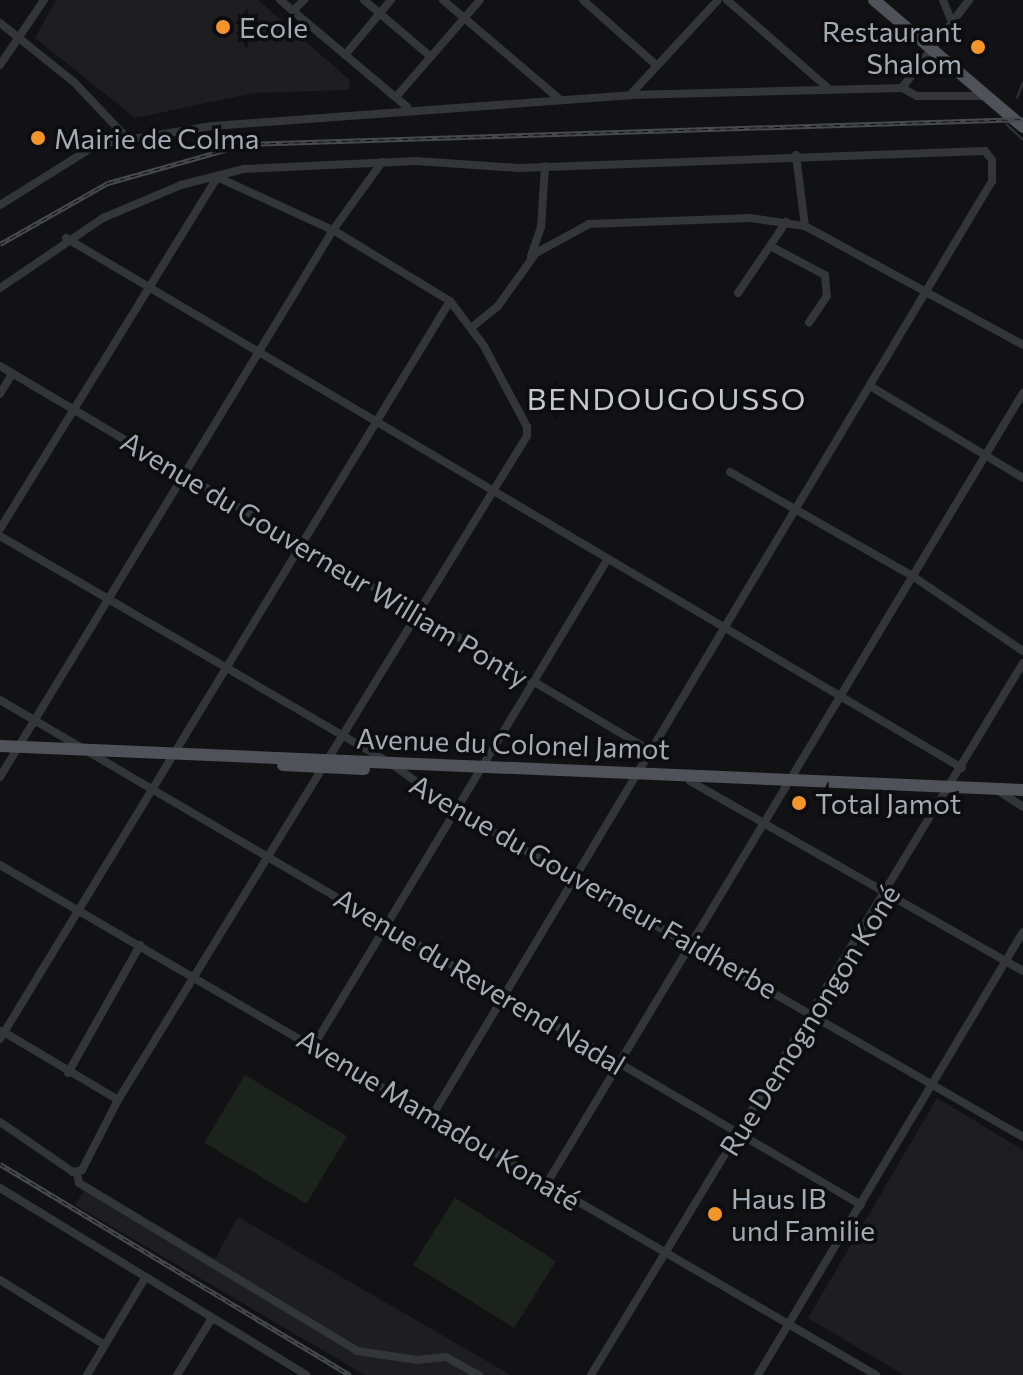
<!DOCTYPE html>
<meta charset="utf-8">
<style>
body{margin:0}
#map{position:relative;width:1023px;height:1375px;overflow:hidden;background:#121214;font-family:Commissioner,sans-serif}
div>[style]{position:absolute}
.built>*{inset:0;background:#1e1e21}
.green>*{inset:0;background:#1c231c;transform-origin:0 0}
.stream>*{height:2px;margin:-1px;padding:0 1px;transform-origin:1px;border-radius:1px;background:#2a3539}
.minor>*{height:8px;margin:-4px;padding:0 4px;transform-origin:4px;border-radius:4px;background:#333539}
.primary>*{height:12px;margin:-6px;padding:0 6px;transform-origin:6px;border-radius:6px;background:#4f5258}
.rail>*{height:5px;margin-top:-2.5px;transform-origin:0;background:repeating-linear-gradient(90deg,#0d0d0f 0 6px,#46494e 0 12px);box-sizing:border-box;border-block:2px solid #46494e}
.dots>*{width:22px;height:22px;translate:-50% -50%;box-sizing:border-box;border:4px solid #0d0d0f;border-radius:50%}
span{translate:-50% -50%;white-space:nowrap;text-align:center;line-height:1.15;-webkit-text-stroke:7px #0d0d0f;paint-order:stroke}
.poi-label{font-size:28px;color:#a3abb5}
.left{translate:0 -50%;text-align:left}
.right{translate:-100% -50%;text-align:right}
.street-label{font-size:28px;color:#a3abb5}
.neighbourhood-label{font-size:30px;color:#c4c9d0;letter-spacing:2px}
</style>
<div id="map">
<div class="built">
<i style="clip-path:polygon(56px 0,258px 0,350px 80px,349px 90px,254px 93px,135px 118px,35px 38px)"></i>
<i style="clip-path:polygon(937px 1098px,1023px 1150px,1023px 1375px,904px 1375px,808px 1318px)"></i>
<i style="clip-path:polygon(88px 1184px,215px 1259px,238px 1217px,511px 1375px,365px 1375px,75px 1205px)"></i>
</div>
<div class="green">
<i style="left:245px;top:1075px;width:119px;height:79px;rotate:31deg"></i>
<i style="left:455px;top:1198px;width:119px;height:79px;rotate:32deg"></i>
</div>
<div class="stream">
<i style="left:1017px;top:98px;width:17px;rotate:-69deg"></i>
<i style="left:1006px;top:124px;width:23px;rotate:43deg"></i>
</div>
<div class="minor">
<i style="left:280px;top:0;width:166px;rotate:40.1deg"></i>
<i style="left:364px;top:0;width:88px;rotate:40.4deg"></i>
<i style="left:443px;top:0;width:151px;rotate:40.4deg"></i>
<i style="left:583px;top:0;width:99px;rotate:41.7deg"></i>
<i style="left:727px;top:0;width:137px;rotate:41.1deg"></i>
<i style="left:943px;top:0;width:22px;rotate:68deg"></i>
<i style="left:293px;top:11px;width:16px;rotate:-45deg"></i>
<i style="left:0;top:23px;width:95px;rotate:38.6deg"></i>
<i style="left:74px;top:82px;width:77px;rotate:46.6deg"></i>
<i style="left:345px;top:55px;width:72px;rotate:-50.1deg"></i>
<i style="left:0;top:65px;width:78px;rotate:-55.9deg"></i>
<i style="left:902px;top:88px;width:111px;rotate:-52.7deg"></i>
<i style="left:630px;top:95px;width:129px;rotate:-47.2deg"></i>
<i style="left:396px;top:97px;width:128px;rotate:-49.1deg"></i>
<i style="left:796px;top:155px;width:72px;rotate:82.8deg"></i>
<i style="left:0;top:205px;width:113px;rotate:-32deg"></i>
<i style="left:96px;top:145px;width:118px;rotate:-9.3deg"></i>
<i style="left:212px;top:126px;width:419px;rotate:-4.2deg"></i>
<i style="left:630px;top:95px;width:272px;rotate:-1.5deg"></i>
<i style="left:902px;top:88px;width:17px;rotate:28deg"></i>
<i style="left:917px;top:96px;width:66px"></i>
<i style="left:66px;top:238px;width:1041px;rotate:30.61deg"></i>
<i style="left:770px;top:246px;width:62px;rotate:27.8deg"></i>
<i style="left:825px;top:275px;width:21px;rotate:85deg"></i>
<i style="left:827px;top:296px;width:32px;rotate:124deg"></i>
<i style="left:531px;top:256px;width:31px;rotate:-71deg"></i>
<i style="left:541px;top:227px;width:61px;rotate:-86.2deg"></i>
<i style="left:0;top:288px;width:125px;rotate:-34.2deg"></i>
<i style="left:103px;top:218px;width:85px;rotate:-22.9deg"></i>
<i style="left:181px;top:185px;width:65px;rotate:-14.3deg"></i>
<i style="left:244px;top:169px;width:172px;rotate:-2.7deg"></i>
<i style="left:416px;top:161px;width:103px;rotate:3.9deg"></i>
<i style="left:519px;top:168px;width:466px;rotate:-2.1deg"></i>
<i style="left:985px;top:151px;width:11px;rotate:52deg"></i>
<i style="left:992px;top:160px;width:21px;rotate:90deg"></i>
<i style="left:992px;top:181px;width:1090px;rotate:120.92deg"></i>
<i style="left:738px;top:293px;width:86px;rotate:-55.9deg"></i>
<i style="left:471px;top:328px;width:35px;rotate:-39deg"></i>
<i style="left:498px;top:306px;width:65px;rotate:-54.4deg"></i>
<i style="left:536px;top:253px;width:60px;rotate:-28.7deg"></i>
<i style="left:589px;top:224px;width:161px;rotate:-2.1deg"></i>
<i style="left:750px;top:218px;width:56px;rotate:8.3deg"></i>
<i style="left:805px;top:226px;width:248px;rotate:28.6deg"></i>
<i style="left:0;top:366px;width:756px;rotate:30.6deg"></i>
<i style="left:870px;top:386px;width:179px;rotate:31deg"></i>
<i style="left:0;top:394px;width:23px;rotate:-59deg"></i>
<i style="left:730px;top:472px;width:212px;rotate:29.7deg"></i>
<i style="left:914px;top:577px;width:132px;rotate:34.2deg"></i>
<i style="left:0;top:529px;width:414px;rotate:-58.3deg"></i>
<i style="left:217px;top:177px;width:128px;rotate:24.6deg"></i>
<i style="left:333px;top:230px;width:137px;rotate:31.3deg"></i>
<i style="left:450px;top:301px;width:56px;rotate:52.9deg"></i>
<i style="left:484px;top:346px;width:92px;rotate:62deg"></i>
<i style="left:527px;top:427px;width:9px;rotate:90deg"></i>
<i style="left:527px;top:436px;width:780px;rotate:121.63deg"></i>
<i style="left:118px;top:1100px;width:79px;rotate:117.2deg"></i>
<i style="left:82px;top:1170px;width:9px;rotate:167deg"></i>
<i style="left:73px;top:1172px;width:88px;rotate:-145.6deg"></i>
<i style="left:0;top:536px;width:450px;rotate:30.2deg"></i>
<i style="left:389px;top:762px;width:84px;rotate:35.8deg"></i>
<i style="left:457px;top:811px;width:653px;rotate:29.94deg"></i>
<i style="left:0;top:700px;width:998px;rotate:30.39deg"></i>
<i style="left:0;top:777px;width:640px;rotate:-58.67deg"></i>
<i style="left:333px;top:230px;width:84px;rotate:-54.2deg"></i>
<i style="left:690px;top:781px;width:383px;rotate:29.7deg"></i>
<i style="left:997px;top:790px;width:31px;rotate:33deg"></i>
<i style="left:0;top:865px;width:1014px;rotate:30.21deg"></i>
<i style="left:2px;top:1031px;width:135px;rotate:30.7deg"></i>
<i style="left:0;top:1039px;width:864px;rotate:-58.63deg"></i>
<i style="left:314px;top:1045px;width:567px;rotate:-58.86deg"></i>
<i style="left:68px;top:1073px;width:147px;rotate:-60.6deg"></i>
<i style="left:77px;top:1173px;width:10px;rotate:79deg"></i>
<i style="left:79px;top:1183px;width:325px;rotate:31.1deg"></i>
<i style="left:357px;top:1351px;width:61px;rotate:8.5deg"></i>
<i style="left:417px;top:1360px;width:29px;rotate:-6deg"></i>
<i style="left:446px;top:1357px;width:38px;rotate:29deg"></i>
<i style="left:547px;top:1183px;width:922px;rotate:-58.93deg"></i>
<i style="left:0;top:1188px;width:359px;rotate:31.4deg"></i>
<i style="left:0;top:1280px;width:123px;rotate:31.8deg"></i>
<i style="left:87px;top:1375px;width:113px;rotate:-59.1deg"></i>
<i style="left:177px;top:1375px;width:67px;rotate:-58.4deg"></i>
<i style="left:591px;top:1375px;width:833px;rotate:-58.75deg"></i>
<i style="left:758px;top:1375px;width:516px;rotate:-59.11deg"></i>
</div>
<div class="primary">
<i style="left:874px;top:0;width:196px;rotate:40.4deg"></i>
<i style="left:0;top:746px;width:1024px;rotate:2.46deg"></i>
<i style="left:283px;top:765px;width:81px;rotate:2.8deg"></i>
</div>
<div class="rail">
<i style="left:0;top:244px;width:124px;rotate:-29.5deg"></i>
<i style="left:108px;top:183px;width:143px;rotate:-15.8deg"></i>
<i style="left:246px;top:144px;width:777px;rotate:-1.84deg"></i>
<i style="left:0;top:1164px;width:409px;rotate:31.1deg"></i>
</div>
<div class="dots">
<i style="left:223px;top:27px;background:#f59529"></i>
<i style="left:978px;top:47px;background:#f59529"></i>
<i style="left:38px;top:138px;background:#f59529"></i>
<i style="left:799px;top:803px;background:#f59529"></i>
<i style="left:715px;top:1214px;background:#f59529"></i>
</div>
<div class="poi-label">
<span class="left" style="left:239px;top:27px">Ecole</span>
<span class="right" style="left:962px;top:47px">Restaurant<br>Shalom</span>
<span class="left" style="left:54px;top:138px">Mairie de Colma</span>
<span class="left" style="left:815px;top:803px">Total Jamot</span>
<span class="left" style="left:731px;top:1214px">Haus IB<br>und Familie</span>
</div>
<div class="street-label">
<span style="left:325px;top:559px;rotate:31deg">Avenue du Gouverneur William Ponty</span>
<span style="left:513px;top:743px;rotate:2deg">Avenue du Colonel Jamot</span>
<span style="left:594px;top:886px;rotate:30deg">Avenue du Gouverneur Faidherbe</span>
<span style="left:480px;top:981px;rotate:31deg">Avenue du Reverend Nadal</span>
<span style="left:809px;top:1020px;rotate:-58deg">Rue Demognongon Koné</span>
<span style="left:439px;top:1119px;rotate:31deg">Avenue Mamadou Konaté</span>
</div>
<div class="neighbourhood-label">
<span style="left:667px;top:398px">BENDOUGOUSSO</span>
</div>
</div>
